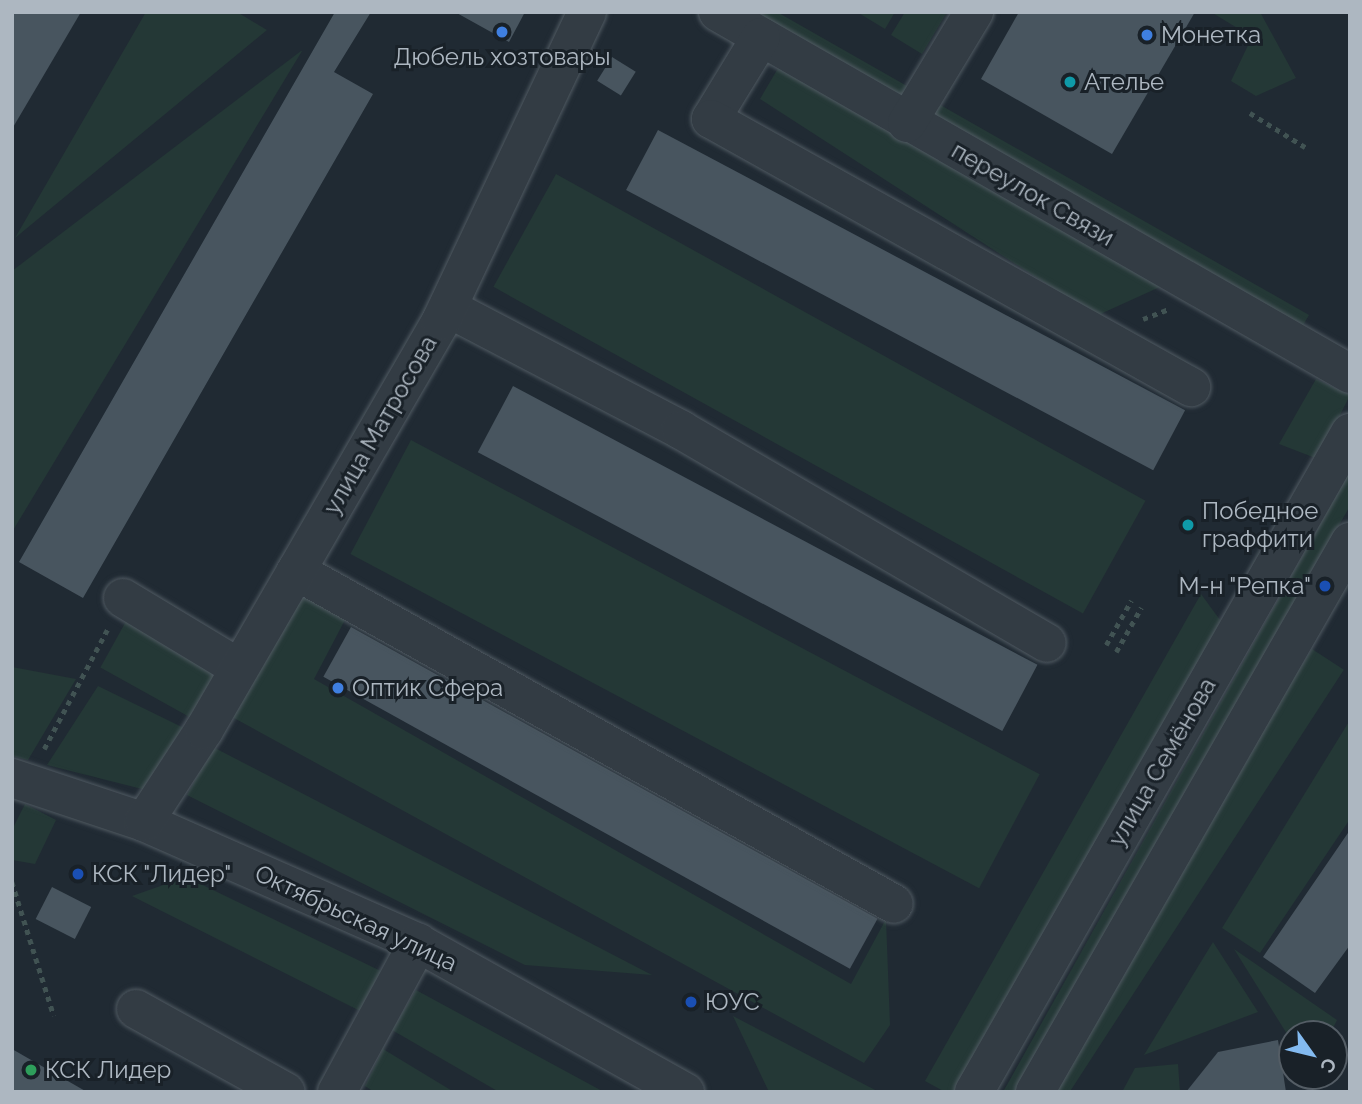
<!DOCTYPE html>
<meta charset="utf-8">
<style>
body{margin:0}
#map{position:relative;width:1362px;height:1104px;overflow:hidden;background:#202a33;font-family:Raleway,sans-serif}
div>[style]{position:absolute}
.green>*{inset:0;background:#243836;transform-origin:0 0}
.building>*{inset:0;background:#48555f;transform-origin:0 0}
.path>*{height:4.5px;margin-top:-2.25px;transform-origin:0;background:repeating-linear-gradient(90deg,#415353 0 5px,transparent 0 10px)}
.roads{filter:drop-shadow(0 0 2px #505a62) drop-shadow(0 0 2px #505a62)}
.minor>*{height:38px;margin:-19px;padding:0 19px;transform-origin:19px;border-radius:19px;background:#333c44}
.dots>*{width:19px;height:19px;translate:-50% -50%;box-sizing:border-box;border:4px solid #192128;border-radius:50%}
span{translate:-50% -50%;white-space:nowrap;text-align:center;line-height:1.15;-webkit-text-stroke:6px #192128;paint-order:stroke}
.poi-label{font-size:24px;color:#adb7c1}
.left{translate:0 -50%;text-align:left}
.right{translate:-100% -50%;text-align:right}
.street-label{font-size:24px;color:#adb7c1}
.frame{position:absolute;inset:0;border:14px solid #adb7c1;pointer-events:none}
.north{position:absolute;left:1278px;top:1020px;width:70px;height:70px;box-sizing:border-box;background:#192128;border:2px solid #545d65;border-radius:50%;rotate:124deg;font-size:19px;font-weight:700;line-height:28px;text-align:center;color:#adb7c1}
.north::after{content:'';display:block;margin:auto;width:24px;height:32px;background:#83baf0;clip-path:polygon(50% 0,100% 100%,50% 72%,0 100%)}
</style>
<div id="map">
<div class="green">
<i style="clip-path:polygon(146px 12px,237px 12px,267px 30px,15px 238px)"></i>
<i style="clip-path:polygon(752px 12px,777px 12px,1309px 315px,1301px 329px)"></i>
<i style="clip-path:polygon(857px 12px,895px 12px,885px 29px)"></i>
<i style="clip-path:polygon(905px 12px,947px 12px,922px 54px,891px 35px)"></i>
<i style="clip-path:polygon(1211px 12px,1260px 12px,1296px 78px,1256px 96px,1231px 81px,1252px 37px)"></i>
<i style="clip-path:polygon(301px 51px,302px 51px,12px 532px,12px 271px)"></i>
<i style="clip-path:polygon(780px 65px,1162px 286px,1096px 316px,760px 99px)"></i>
<i style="left:556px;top:174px;width:674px;height:129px;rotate:29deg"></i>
<i style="clip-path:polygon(1316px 379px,1350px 395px,1318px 459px,1279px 444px)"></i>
<i style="left:411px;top:440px;width:712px;height:129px;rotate:28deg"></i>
<i style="clip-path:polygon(1350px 471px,1350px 506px,1015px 1092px,1003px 1092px)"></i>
<i style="clip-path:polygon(296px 590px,347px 616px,314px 679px,851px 984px,886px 919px,890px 1025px,864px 1063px,223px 712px)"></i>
<i style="clip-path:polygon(1201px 594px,1231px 635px,957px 1092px,945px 1092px,925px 1081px)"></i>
<i style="left:129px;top:616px;width:106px;height:59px;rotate:29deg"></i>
<i style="left:1312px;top:649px;width:38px;height:516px;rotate:33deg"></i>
<i style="clip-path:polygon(12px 667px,76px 679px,28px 760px,12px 756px)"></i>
<i style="clip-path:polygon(98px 686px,188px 730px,150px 791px,47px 765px)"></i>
<i style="clip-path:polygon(1350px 720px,1350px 819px,1260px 953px,1222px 928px)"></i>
<i style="clip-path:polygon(213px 747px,652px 975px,525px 965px,187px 795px)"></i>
<i style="clip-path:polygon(25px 804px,56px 820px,35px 864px,12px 860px,12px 830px)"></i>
<i style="clip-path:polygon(186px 877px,389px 975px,368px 1015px,132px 896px)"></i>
<i style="clip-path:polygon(1213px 942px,1258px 1012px,1144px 1055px)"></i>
<i style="clip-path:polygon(1234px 949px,1337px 1020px,1330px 1034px,1292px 1034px,1292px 1042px)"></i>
<i style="clip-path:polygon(416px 990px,604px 1092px,499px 1092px,392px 1030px)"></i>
<i style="clip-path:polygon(733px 1016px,879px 1092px,769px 1092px)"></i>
<i style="clip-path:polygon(383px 1049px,454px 1092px,374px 1092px,365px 1086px)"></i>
<i style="clip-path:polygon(1178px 1064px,1180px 1092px,1122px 1092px,1135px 1068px)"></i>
</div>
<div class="building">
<i style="clip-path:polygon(12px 12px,81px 12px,12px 129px)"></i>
<i style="clip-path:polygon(335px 12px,371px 12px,334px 72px,373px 94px,83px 598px,19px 562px)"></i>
<i style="clip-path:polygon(455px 12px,525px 12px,509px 42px)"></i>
<i style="clip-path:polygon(1019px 12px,1195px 12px,1112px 154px,981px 79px)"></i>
<i style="left:612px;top:57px;width:28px;height:28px;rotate:32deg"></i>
<i style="left:658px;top:130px;width:597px;height:68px;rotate:28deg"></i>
<i style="left:513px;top:386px;width:594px;height:75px;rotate:28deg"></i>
<i style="left:351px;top:627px;width:602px;height:57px;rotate:29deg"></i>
<i style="clip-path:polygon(1350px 830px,1350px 945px,1315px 993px,1263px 957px)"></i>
<i style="left:52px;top:887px;width:44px;height:36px;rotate:27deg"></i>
<i style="clip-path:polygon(1278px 1040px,1286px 1092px,1186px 1092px,1218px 1052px)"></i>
<i style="clip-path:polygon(12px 1049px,87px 1092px,12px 1092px)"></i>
</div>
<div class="path">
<i style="left:1250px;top:113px;width:65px;rotate:31.7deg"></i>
<i style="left:1143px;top:319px;width:26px;rotate:-21deg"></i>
<i style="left:1106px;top:645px;width:51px;rotate:-60.4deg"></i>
<i style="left:1116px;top:652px;width:51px;rotate:-60.4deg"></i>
<i style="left:44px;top:749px;width:135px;rotate:-62.1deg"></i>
<i style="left:12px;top:882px;width:140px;rotate:72.6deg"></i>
</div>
<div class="roads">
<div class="minor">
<i style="left:718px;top:12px;width:728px;rotate:29.8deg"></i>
<i style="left:761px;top:37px;width:96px;rotate:121.4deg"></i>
<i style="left:711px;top:119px;width:550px;rotate:29.18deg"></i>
<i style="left:907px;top:123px;width:130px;rotate:-58.9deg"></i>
<i style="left:448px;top:308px;width:263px;rotate:27.6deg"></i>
<i style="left:681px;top:430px;width:423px;rotate:30.2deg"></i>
<i style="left:296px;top:571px;width:684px;rotate:29.11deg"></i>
<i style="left:123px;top:598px;width:135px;rotate:31.1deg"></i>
<i style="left:12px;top:778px;width:139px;rotate:18.4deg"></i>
<i style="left:144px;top:822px;width:300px;rotate:23.8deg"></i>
<i style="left:418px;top:943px;width:306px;rotate:29.2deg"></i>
<i style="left:144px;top:822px;width:110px;rotate:-56.9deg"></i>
<i style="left:204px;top:730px;width:473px;rotate:-59.9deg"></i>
<i style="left:441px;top:321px;width:342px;rotate:-64.7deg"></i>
<i style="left:136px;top:1009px;width:171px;rotate:29deg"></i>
<i style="left:337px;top:1092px;width:170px;rotate:-61.5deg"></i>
<i style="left:974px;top:1092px;width:759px;rotate:-60.29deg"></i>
<i style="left:1035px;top:1092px;width:634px;rotate:-60.2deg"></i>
</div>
</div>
<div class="dots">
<i style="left:502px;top:32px;background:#3f7fe0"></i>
<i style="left:1147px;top:35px;background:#3f7fe0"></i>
<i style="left:1070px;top:82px;background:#0f9aa8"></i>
<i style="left:1188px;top:525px;background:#0f9aa8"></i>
<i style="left:1325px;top:586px;background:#1a4fb4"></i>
<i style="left:338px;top:688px;background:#3f7fe0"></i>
<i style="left:78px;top:874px;background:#1a4fb4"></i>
<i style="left:691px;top:1002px;background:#1a4fb4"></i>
<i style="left:31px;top:1070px;background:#2e9e5b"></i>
</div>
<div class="poi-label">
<span class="left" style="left:1161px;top:35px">Монетка</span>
<span style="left:502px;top:57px">Дюбель хозтовары</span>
<span class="left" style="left:1084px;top:82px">Ателье</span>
<span class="left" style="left:1202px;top:525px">Победное<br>граффити</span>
<span class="right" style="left:1311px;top:586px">М-н "Репка"</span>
<span class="left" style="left:352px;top:688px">Оптик Сфера</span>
<span class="left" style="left:92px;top:874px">КСК "Лидер"</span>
<span class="left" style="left:705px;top:1002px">ЮУС</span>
<span class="left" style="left:45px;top:1070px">КСК Лидер</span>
</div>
<div class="street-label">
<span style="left:1033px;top:194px;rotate:30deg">переулок Связи</span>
<span style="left:380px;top:425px;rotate:-60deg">улица Матросова</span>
<span style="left:1162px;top:762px;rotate:-60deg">улица Семёнова</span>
<span style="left:356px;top:918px;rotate:25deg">Октябрьская улица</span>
</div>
<div class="frame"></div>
<div class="north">С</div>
</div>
